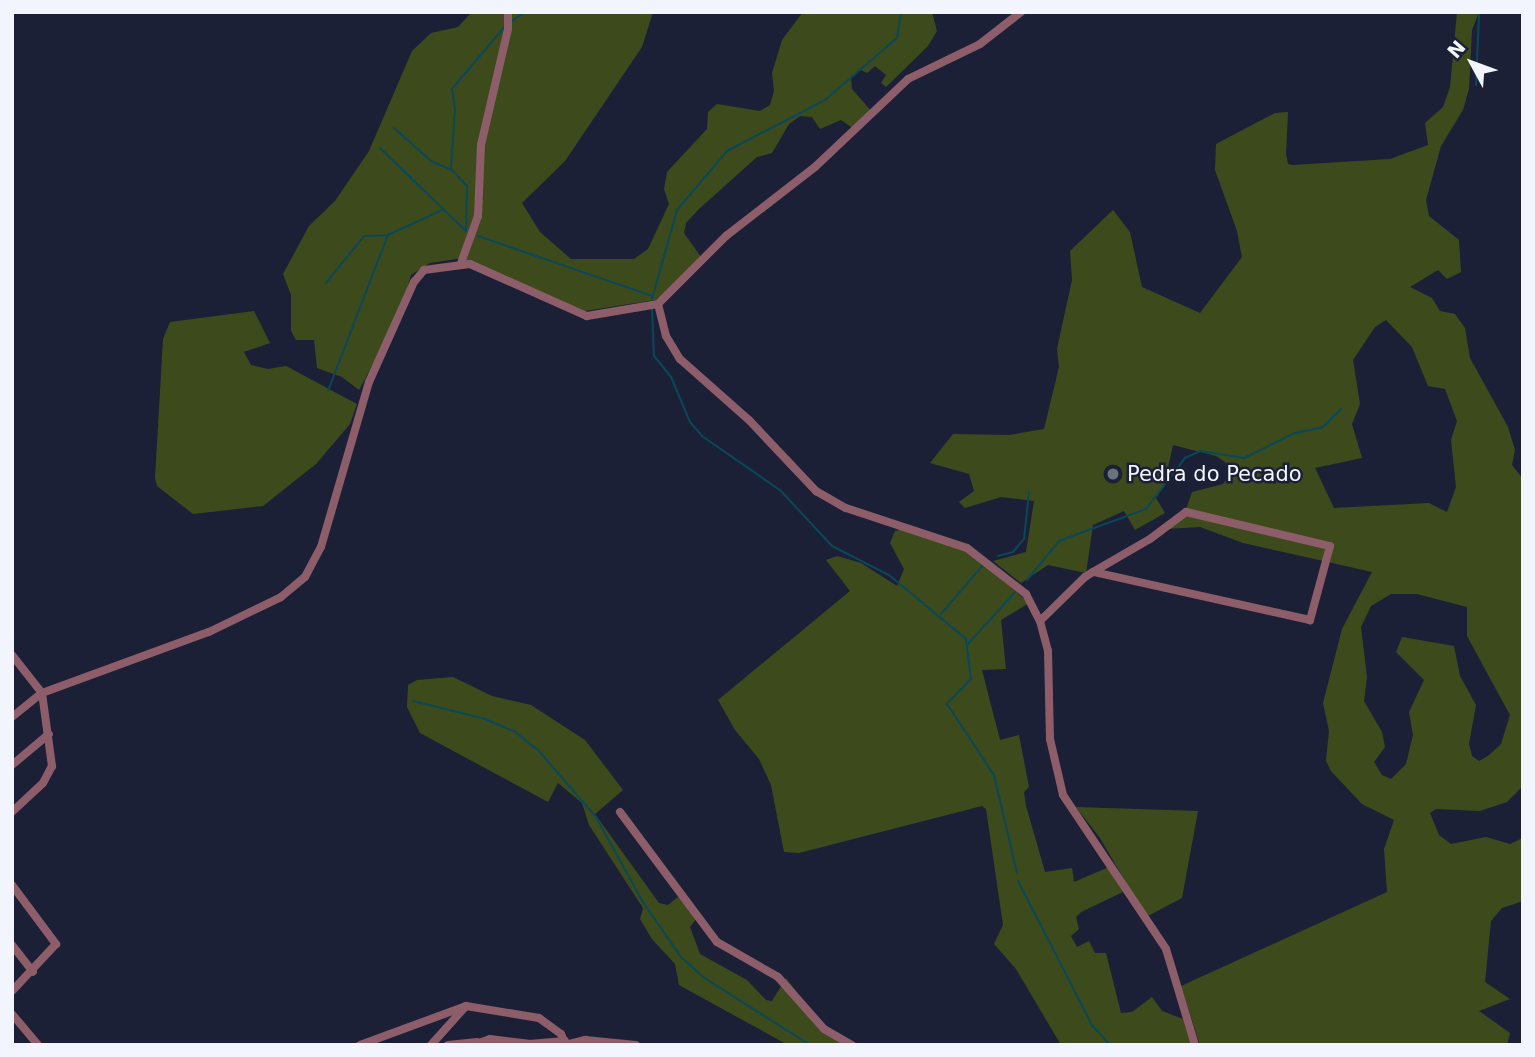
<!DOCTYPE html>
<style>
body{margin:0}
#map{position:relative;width:1535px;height:1057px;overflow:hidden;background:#1c2037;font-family:"DejaVu Sans",sans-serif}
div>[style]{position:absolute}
.green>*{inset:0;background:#3d4b1c}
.stream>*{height:2px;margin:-1px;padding:0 1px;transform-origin:1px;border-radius:1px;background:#094859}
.minor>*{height:8px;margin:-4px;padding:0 4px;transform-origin:4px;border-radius:4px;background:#8d5e6a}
.dots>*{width:19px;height:19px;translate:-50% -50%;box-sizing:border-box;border:4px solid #1c2037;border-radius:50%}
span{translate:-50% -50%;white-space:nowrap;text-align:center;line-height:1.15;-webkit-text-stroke:5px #1c2037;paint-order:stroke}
.poi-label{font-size:21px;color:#f2f5fe}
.left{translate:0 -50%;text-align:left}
.frame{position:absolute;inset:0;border:14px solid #f2f5fe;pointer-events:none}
.north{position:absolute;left:1437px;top:28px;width:70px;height:70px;-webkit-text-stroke:5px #1c2037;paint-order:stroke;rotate:311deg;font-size:19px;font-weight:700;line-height:28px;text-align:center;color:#f2f5fe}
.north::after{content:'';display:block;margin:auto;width:24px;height:32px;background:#f2f5fe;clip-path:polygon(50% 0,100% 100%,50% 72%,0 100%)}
</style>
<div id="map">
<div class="green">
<i style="clip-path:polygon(472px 12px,653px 12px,642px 47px,565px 161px,522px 203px,540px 232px,571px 259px,634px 259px,648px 249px,669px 204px,664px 189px,667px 172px,707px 129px,708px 112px,717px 104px,760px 111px,770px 105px,774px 91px,772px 73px,782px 40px,803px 12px,932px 12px,937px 31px,928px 46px,886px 87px,881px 83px,886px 75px,875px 66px,867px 73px,859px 69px,851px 78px,852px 89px,873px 113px,854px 129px,841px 120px,820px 129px,812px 117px,800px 116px,789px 124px,772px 153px,757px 157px,699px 209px,686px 223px,684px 233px,701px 257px,661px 299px,579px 312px,473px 262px,457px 259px,430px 263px,411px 275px,399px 316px,359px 390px,342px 377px,317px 368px,314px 340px,296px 340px,291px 331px,291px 295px,283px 274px,309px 226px,335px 201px,369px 151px,412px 51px,431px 33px,458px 27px)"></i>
<i style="clip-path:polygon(evenodd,1457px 12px,1479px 12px,1472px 30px,1469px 89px,1463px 110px,1441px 146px,1426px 200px,1429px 216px,1459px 240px,1461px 272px,1447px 279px,1438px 270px,1410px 287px,1432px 298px,1440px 311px,1455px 314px,1465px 328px,1470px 358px,1508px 427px,1515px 450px,1512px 465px,1523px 479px,1523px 786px,1507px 802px,1480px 811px,1436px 809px,1430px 813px,1439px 835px,1451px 844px,1486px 837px,1510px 844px,1523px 838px,1523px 901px,1502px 908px,1491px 921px,1485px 982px,1510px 999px,1479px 1011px,1510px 1033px,1507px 1045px,1200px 1045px,1181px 986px,1387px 892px,1384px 849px,1394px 820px,1362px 804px,1331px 771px,1326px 761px,1329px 731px,1323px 703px,1342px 629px,1372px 572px,1243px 543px,1200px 527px,1166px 529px,1185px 513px,1192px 492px,1223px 484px,1229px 476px,1225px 462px,1216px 456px,1173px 445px,1164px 486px,1156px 498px,1165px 513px,1135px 530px,1124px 511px,1093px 525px,1086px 573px,1048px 565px,1021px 583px,993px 561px,1026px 552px,1034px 501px,1001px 497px,965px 508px,959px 502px,974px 491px,969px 474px,930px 463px,953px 434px,1009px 435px,1044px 429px,1059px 367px,1057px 349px,1072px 280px,1070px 251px,1113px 210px,1130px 232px,1142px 287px,1200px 313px,1242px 257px,1237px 231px,1215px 170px,1216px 144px,1275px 113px,1288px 112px,1286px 154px,1288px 164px,1293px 165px,1390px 159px,1428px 145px,1425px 123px,1443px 107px,1450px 87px,1457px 12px,1386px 320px,1412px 347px,1428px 386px,1445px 389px,1457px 421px,1451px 440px,1456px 487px,1447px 512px,1429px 503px,1334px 508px,1315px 468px,1362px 458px,1352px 424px,1360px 404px,1353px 360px,1375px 327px,1386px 320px,1457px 12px,1391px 594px,1417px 594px,1467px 607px,1467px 636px,1510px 715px,1501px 744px,1488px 756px,1479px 761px,1472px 756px,1469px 744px,1476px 705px,1460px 676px,1454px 646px,1402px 637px,1396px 652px,1424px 680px,1409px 712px,1413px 735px,1406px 764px,1391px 779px,1382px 775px,1374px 762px,1385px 747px,1382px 732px,1364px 701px,1367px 677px,1361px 627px,1371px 606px,1391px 594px)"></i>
<i style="clip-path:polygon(254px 311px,270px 343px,244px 352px,251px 365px,268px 369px,286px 366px,357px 404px,350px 424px,316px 464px,263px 506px,193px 514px,157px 486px,155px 478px,163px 339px,170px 322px)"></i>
<i style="clip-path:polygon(904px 529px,971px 552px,1029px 603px,1001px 620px,1006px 669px,982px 670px,1000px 740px,1019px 735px,1029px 787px,1024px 792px,1026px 806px,1045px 872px,1072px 868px,1074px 882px,1109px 867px,1123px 892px,1081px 912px,1076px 917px,1079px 929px,1071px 936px,1077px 947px,1089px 941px,1095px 953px,1106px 953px,1121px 1013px,1132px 1012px,1152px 997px,1162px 1011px,1183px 1019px,1191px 1045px,1061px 1045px,1016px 969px,994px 944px,1003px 925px,986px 809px,982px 806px,799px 853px,784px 852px,771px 785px,759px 759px,735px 730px,718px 700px,850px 591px,826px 560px,837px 556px,861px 563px,897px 586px,904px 569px,890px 543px,895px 531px)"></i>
<i style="clip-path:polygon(453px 677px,492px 696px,531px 705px,585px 740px,623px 790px,595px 814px,659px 903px,668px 905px,678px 897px,697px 918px,690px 927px,700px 954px,747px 980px,766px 1000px,772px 1001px,786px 978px,828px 1032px,849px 1045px,788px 1045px,679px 985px,675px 964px,652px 939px,640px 919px,643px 908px,589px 825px,582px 803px,558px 783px,548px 802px,420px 733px,407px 707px,408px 685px,417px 680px)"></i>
<i style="clip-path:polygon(1076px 807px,1198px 811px,1182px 898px,1146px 917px,1100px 838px)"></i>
</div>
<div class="stream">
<i style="left:512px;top:21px;width:16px;rotate:-35deg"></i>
<i style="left:1476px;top:85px;width:73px;rotate:-87.6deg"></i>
<i style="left:394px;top:128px;width:50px;rotate:41.7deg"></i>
<i style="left:431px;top:161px;width:22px;rotate:24deg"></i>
<i style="left:380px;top:148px;width:118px;rotate:44deg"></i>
<i style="left:466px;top:231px;width:45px;rotate:-88.7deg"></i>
<i style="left:467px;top:186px;width:23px;rotate:-133deg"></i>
<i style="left:451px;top:169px;width:61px;rotate:-86.2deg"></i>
<i style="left:455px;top:108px;width:19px;rotate:-99deg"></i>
<i style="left:452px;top:89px;width:82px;rotate:-49.9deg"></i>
<i style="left:478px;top:236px;width:184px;rotate:19deg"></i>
<i style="left:326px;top:283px;width:60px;rotate:-51deg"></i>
<i style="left:364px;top:236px;width:24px;rotate:-2deg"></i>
<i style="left:388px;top:235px;width:60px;rotate:-24.8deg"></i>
<i style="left:652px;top:299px;width:92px;rotate:-74.3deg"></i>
<i style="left:677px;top:210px;width:77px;rotate:-49.7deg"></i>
<i style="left:727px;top:151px;width:110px;rotate:-27.5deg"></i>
<i style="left:825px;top:100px;width:95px;rotate:-40.7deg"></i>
<i style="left:897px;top:38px;width:26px;rotate:-81deg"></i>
<i style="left:652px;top:309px;width:47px;rotate:87.6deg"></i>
<i style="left:654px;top:356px;width:27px;rotate:51deg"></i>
<i style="left:671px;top:377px;width:49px;rotate:67.1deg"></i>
<i style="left:690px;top:422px;width:18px;rotate:49deg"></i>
<i style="left:702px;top:436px;width:96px;rotate:34.8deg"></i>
<i style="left:781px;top:491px;width:75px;rotate:47.2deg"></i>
<i style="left:832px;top:546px;width:64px;rotate:27deg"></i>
<i style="left:889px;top:575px;width:100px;rotate:39.7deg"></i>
<i style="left:966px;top:639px;width:40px;rotate:82.9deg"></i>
<i style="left:971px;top:679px;width:35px;rotate:134deg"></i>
<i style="left:947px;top:704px;width:85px;rotate:56.5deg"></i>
<i style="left:994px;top:775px;width:101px;rotate:76.8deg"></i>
<i style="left:328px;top:391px;width:167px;rotate:-69deg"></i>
<i style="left:998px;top:556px;width:16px;rotate:-15deg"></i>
<i style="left:1013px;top:552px;width:17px;rotate:-50deg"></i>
<i style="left:1024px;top:539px;width:47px;rotate:-83.9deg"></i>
<i style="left:1027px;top:580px;width:50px;rotate:-50.6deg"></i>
<i style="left:1059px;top:541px;width:93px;rotate:-20.2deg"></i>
<i style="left:1146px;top:509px;width:64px;rotate:-52.6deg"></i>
<i style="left:1185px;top:458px;width:17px;rotate:-25deg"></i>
<i style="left:1200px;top:451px;width:45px;rotate:9deg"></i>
<i style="left:1244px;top:458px;width:57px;rotate:-26.1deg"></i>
<i style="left:1295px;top:433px;width:29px;rotate:-12deg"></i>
<i style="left:1323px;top:427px;width:25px;rotate:-45deg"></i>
<i style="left:941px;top:614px;width:65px;rotate:-49.4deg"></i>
<i style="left:968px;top:644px;width:72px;rotate:-47.8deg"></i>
<i style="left:413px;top:701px;width:74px;rotate:14deg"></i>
<i style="left:485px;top:719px;width:33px;rotate:23deg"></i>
<i style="left:515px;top:732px;width:29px;rotate:38deg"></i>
<i style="left:538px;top:750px;width:89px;rotate:49.1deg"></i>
<i style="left:596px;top:817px;width:97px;rotate:61.1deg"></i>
<i style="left:643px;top:902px;width:67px;rotate:55.4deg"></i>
<i style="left:681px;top:957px;width:30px;rotate:42deg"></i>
<i style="left:703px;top:977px;width:127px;rotate:32.4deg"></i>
<i style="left:1018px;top:881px;width:162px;rotate:62.8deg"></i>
<i style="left:1092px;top:1025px;width:27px;rotate:48deg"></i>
</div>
<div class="minor">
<i style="left:461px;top:263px;width:50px;rotate:-70.1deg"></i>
<i style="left:478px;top:216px;width:71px;rotate:-87.6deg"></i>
<i style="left:481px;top:145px;width:119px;rotate:-76.9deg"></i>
<i style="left:508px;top:29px;width:17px;rotate:-90deg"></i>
<i style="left:658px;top:304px;width:96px;rotate:-45deg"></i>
<i style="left:726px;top:236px;width:113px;rotate:-37.8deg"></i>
<i style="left:815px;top:167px;width:128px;rotate:-43.4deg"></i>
<i style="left:908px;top:79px;width:80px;rotate:-25.9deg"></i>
<i style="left:980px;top:44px;width:52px;rotate:-38deg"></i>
<i style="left:1040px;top:621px;width:63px;rotate:-44.4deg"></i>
<i style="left:1085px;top:577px;width:9px;rotate:-32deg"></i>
<i style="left:1093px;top:572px;width:66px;rotate:-30.1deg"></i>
<i style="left:1150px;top:539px;width:45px;rotate:-36.9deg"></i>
<i style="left:1186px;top:512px;width:148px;rotate:13.3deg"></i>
<i style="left:1330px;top:546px;width:77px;rotate:105.1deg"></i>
<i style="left:1310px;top:620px;width:222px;rotate:-167.5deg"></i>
<i style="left:12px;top:655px;width:48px;rotate:51.7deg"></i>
<i style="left:42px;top:693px;width:74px;rotate:82.2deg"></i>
<i style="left:52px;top:766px;width:19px;rotate:118deg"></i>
<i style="left:43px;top:783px;width:42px;rotate:136.9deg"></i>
<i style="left:12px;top:717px;width:38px;rotate:-39deg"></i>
<i style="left:42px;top:693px;width:178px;rotate:-20.1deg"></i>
<i style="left:209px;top:632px;width:80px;rotate:-25.9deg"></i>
<i style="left:281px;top:597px;width:31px;rotate:-40deg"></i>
<i style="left:305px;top:577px;width:34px;rotate:-62deg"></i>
<i style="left:321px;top:547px;width:172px;rotate:-73.8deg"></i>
<i style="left:369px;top:382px;width:110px;rotate:-65.8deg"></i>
<i style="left:414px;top:282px;width:16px;rotate:-50deg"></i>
<i style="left:424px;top:270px;width:46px;rotate:-7.4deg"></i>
<i style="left:470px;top:264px;width:128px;rotate:24deg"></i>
<i style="left:587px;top:316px;width:72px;rotate:-9.6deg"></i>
<i style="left:658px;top:304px;width:33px;rotate:76deg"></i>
<i style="left:666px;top:336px;width:27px;rotate:59deg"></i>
<i style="left:680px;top:359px;width:92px;rotate:41.5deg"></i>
<i style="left:749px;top:420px;width:98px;rotate:46.7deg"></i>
<i style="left:816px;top:491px;width:34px;rotate:30deg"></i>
<i style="left:846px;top:508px;width:127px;rotate:18.3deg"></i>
<i style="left:967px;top:548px;width:75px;rotate:37.9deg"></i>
<i style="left:1026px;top:594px;width:30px;rotate:63deg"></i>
<i style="left:1040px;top:621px;width:31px;rotate:75deg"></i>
<i style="left:1048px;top:651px;width:88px;rotate:88.7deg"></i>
<i style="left:1050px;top:739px;width:57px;rotate:76.9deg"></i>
<i style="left:1063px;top:795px;width:185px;rotate:56.2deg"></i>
<i style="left:1166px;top:949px;width:100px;rotate:73.2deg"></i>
<i style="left:12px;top:765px;width:48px;rotate:-40deg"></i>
<i style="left:620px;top:812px;width:162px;rotate:53.3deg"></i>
<i style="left:717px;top:942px;width:70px;rotate:29.8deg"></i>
<i style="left:778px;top:977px;width:69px;rotate:48.5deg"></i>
<i style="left:824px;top:1029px;width:32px;rotate:30deg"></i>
<i style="left:12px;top:885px;width:74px;rotate:53.3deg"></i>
<i style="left:56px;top:944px;width:64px;rotate:133.1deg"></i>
<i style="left:12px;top:945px;width:34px;rotate:52deg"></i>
<i style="left:12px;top:1014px;width:40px;rotate:50deg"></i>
<i style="left:360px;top:1045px;width:113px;rotate:-20.2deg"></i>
<i style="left:466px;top:1006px;width:74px;rotate:9.3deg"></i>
<i style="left:539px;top:1018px;width:27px;rotate:36deg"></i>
<i style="left:561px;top:1034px;width:12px;rotate:66deg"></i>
<i style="left:431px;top:1045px;width:52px;rotate:-48.1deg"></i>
<i style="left:448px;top:1045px;width:29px;rotate:-6deg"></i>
<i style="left:473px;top:1045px;width:18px;rotate:-19deg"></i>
<i style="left:490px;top:1039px;width:39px;rotate:7deg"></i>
<i style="left:529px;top:1044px;width:36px;rotate:-5deg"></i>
<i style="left:565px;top:1045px;width:21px;rotate:-14deg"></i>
<i style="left:585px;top:1040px;width:51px;rotate:5.6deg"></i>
</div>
<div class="dots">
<i style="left:1113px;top:474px;background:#6b7280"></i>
</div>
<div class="poi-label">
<span class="left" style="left:1127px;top:474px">Pedra do Pecado</span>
</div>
<div class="frame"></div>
<div class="north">N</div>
</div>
